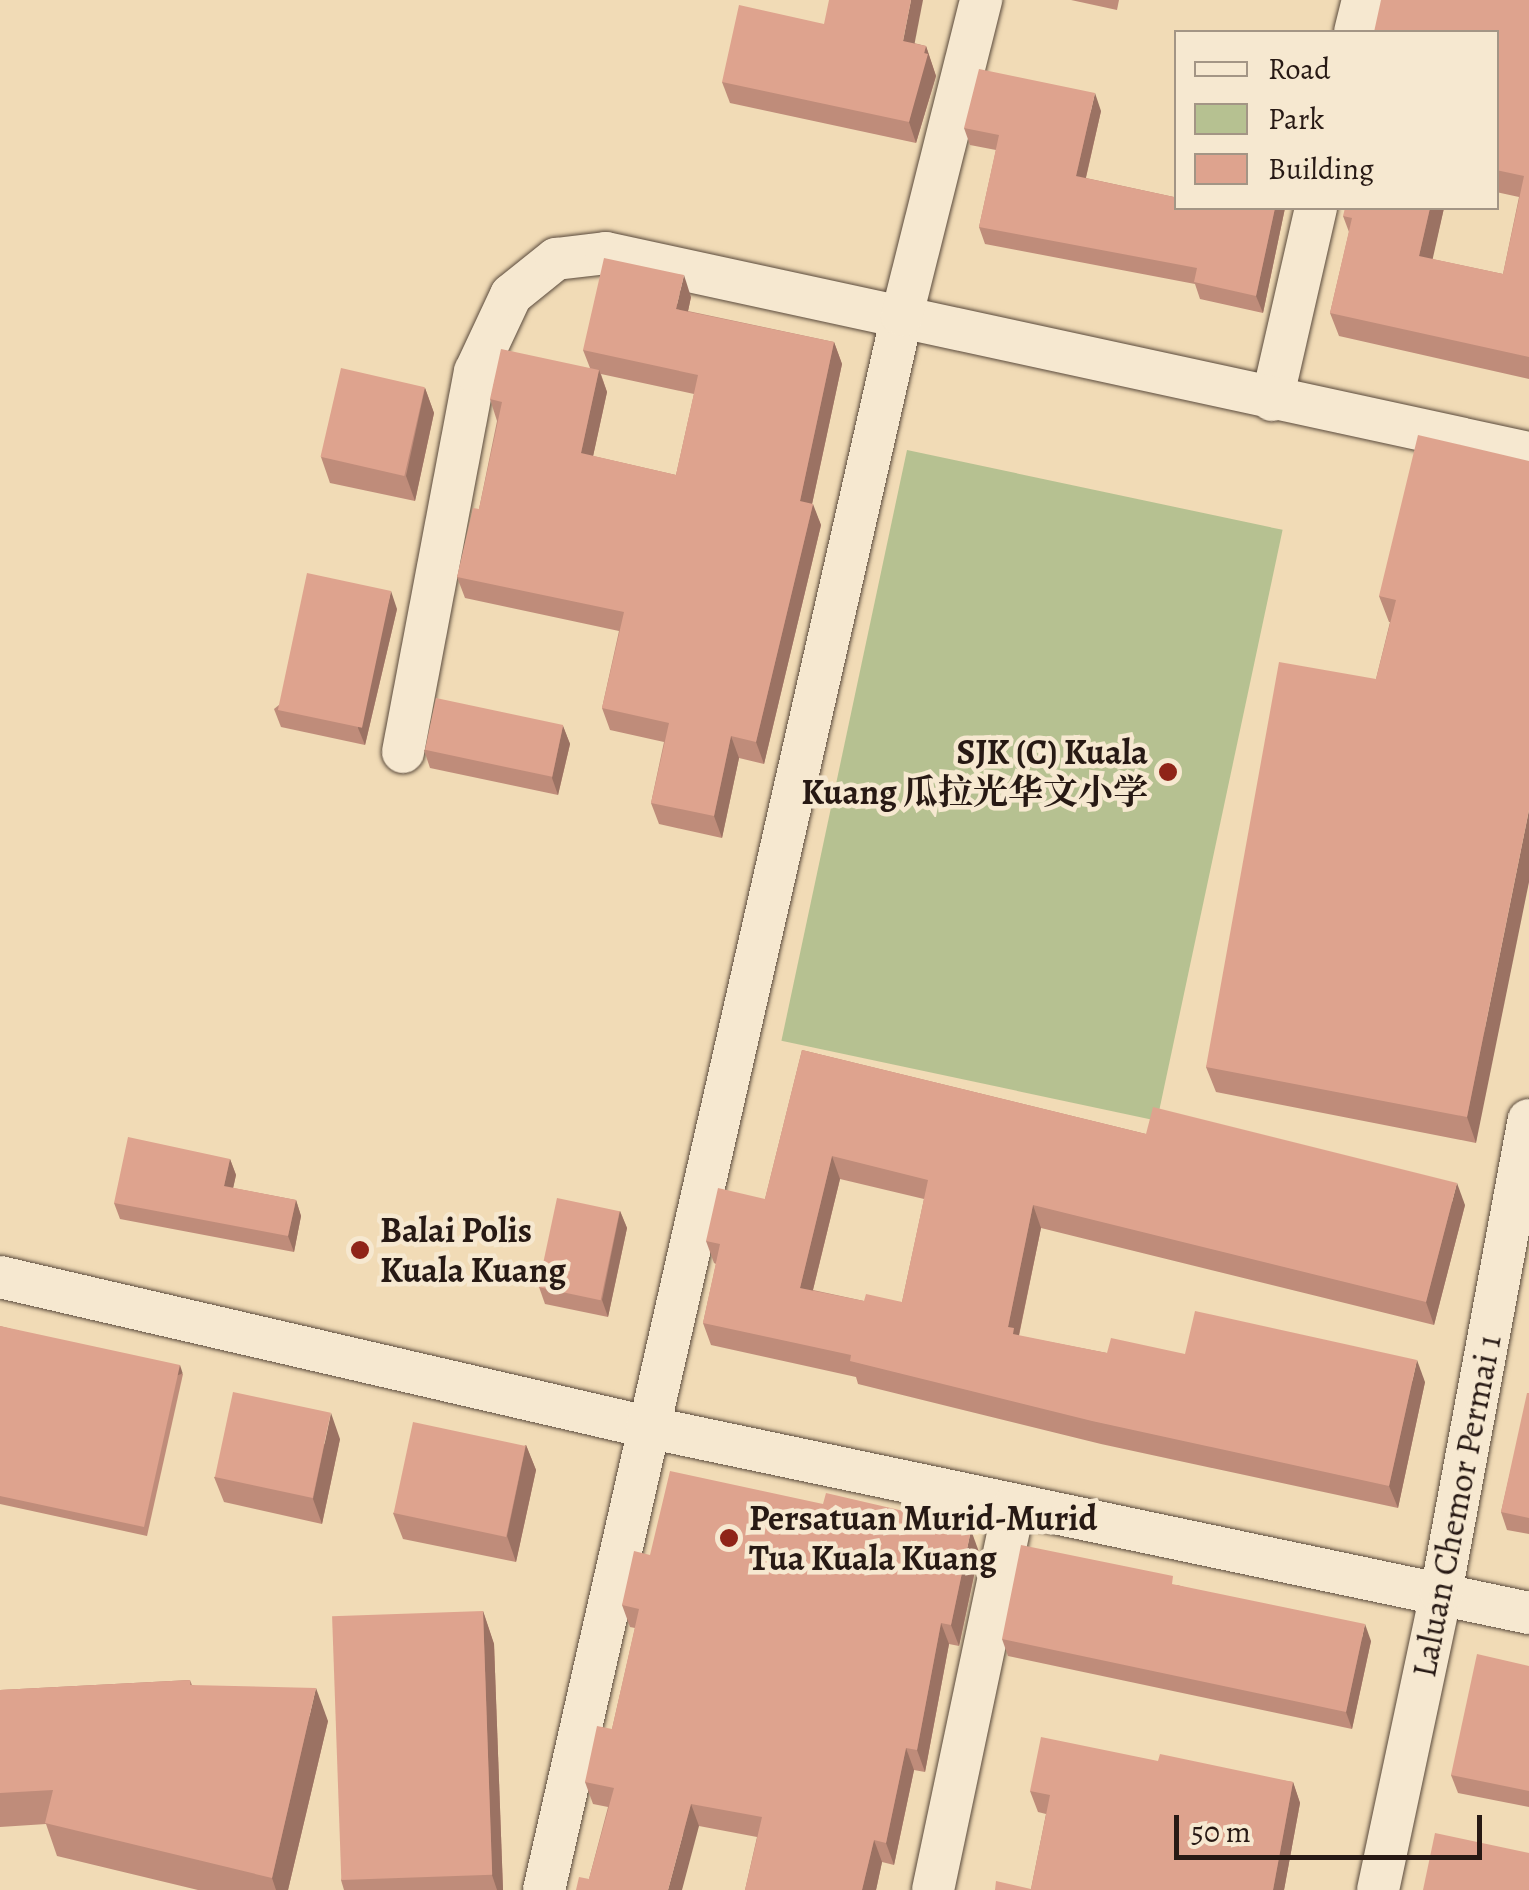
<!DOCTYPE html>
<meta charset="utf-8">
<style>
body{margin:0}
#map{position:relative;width:1529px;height:1890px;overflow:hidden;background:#f1dbb6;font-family:Alegreya,"Noto Serif SC",serif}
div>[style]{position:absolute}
.green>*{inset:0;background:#b6c191;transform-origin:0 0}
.roads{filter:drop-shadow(0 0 2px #5a4a3c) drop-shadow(0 0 2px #5a4a3c)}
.street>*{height:42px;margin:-21px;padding:0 21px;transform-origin:21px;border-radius:21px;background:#f6e8d0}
.wall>*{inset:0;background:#bf8c7a}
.shaded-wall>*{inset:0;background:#9b7263;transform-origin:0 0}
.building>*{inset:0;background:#dea38e;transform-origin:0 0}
.dots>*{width:28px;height:28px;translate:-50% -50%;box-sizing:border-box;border:5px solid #f6e8d0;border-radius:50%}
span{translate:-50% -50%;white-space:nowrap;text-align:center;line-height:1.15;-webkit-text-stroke:9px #f6e8d0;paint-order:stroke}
.poi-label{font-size:35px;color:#271914;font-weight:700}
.right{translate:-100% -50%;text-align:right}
.left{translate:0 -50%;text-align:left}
.street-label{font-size:35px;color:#271914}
.legend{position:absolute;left:1174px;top:30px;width:325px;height:180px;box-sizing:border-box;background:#f6e8d0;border:2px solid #a39585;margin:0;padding:12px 18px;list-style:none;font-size:30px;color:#271914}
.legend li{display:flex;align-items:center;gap:20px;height:50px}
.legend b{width:50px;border:2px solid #a39585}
.scale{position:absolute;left:1174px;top:1815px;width:308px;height:45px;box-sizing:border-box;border:5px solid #271914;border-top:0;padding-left:12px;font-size:30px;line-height:35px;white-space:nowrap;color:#271914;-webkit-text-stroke:8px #f6e8d0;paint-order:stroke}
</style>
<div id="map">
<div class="green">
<i style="left:907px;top:450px;width:384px;height:604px;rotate:12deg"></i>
</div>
<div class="roads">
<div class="street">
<i style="left:1355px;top:32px;width:33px;rotate:-76deg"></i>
<i style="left:1272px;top:400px;width:197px;rotate:-77.1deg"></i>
<i style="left:403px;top:752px;width:387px;rotate:-79.3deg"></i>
<i style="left:475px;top:372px;width:85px;rotate:-64.9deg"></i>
<i style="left:511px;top:295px;width:58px;rotate:-38.7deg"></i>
<i style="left:556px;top:259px;width:50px;rotate:-6.8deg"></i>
<i style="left:606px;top:253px;width:944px;rotate:12.23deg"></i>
<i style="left:0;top:1277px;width:664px;rotate:13.05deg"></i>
<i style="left:647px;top:1427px;width:901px;rotate:11.91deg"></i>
<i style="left:544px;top:1890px;width:1615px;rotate:-77.19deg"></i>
<i style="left:902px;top:315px;width:325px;rotate:-75.9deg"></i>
<i style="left:933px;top:1890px;width:392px;rotate:-78.1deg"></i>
<i style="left:1378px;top:1890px;width:304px;rotate:-78deg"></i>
<i style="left:1441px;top:1593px;width:481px;rotate:-79.5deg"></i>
</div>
</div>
<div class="wall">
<i style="clip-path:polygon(1071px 0,1119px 0,1117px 10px)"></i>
<i style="clip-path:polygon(1529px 0,1529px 379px,1339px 336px,1330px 313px,1349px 232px,1343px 216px,1444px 208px,1432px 259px,1503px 274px,1519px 197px,1496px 192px,1496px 32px)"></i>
<i style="clip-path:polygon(914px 43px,926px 46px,936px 76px,916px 143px,730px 103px,722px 82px)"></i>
<i style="clip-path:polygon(1101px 111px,1086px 178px,1174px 197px,1285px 208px,1263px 313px,1200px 299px,1195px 284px,985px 244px,979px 227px,996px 150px,970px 145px,964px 128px)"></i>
<i style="clip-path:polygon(evenodd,691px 297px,688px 311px,834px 342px,842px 364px,812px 504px,821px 525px,764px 764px,739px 758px,722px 838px,659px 824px,651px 803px,664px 742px,610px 730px,602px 708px,619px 631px,465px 598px,457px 577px,479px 509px,497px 421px,490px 399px,590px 368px,583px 350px,691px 297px,601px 374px,694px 394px,676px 475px,593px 456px,607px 392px,601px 374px)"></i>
<i style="clip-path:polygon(425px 388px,434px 413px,415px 501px,330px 483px,321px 457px)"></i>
<i style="clip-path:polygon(1529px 461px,1476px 1143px,1216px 1092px,1206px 1067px,1376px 679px,1390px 622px,1389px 622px,1379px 596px)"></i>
<i style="clip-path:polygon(397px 609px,365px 745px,281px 727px,274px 709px)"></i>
<i style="clip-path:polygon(563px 726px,570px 744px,558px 795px,430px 768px,424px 750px)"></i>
<i style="clip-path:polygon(evenodd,802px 1050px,1146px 1134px,1465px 1205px,1434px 1325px,1041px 1228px,1019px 1336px,1107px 1353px,1185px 1354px,1425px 1382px,1398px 1508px,1101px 1444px,858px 1384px,856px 1377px,711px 1345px,703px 1323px,716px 1264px,714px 1263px,706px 1241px,765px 1199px,802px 1050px,840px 1179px,924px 1199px,902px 1302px,864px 1301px,813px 1290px,840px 1179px)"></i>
<i style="clip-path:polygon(230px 1159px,236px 1175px,233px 1188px,296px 1200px,301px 1216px,294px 1252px,120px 1219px,114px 1203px)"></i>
<i style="clip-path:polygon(620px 1211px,627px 1228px,608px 1317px,545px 1304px,539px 1287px)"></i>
<i style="clip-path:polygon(0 1326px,183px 1374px,147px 1536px,0 1504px)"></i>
<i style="clip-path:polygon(1529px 1393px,1529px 1534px,1507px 1530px,1501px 1512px)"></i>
<i style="clip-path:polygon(340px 1439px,322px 1524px,224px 1502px,214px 1477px)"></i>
<i style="clip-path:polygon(526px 1445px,536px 1470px,516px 1562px,403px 1539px,393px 1513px)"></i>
<i style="clip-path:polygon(979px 1552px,959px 1646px,949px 1644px,925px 1772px,914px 1770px,894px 1865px,882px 1862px,876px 1890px,745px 1890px,757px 1837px,699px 1826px,589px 1879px,608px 1807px,593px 1804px,585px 1782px,612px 1729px,635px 1628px,630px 1627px,622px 1605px,650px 1555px)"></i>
<i style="clip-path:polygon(1177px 1585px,1371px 1641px,1352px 1729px,1008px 1656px,1002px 1639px)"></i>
<i style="clip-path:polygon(483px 1611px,494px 1644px,503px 1890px,344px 1890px,341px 1880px)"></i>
<i style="clip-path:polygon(1529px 1666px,1529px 1807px,1458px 1793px,1451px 1775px)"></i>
<i style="clip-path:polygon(190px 1680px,192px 1685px,328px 1721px,288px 1890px,198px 1890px,57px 1856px,46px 1824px,0 1827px,0 1690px)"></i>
<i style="clip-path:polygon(1158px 1761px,1293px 1782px,1300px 1803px,1284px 1890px,995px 1890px,1031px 1889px,1046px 1814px,1038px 1812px,1030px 1791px)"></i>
</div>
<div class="shaded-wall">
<i style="clip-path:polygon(911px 0,923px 0,911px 62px,903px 41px)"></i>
<i style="clip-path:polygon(926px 46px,936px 76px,916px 143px,909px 122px)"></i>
<i style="clip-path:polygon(1095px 93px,1101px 111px,1082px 194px,1076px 176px)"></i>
<i style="clip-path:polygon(1275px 208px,1285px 208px,1263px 313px,1256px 296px)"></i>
<i style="clip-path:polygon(1430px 208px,1444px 208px,1428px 280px,1419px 256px)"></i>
<i style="clip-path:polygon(684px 275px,691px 297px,684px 330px,676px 309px)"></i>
<i style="clip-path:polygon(834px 342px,842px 364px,808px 523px,800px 501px)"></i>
<i style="clip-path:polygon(599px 370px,607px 392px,589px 475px,581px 453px)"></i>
<i style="clip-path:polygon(425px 388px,434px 413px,415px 501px,406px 476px)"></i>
<i style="clip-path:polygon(813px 504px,821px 525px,764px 764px,756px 742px)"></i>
<i style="clip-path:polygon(391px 591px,397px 609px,365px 745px,358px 728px)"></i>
<i style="clip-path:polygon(563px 726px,570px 744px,558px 795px,552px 778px)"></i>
<i style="clip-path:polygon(731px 736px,739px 758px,722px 838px,714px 816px)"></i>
<i style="clip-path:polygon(1529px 810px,1529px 882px,1476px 1143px,1467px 1117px)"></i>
<i style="clip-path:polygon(832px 1156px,840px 1179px,808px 1310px,800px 1288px)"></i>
<i style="clip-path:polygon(230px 1159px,236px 1175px,230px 1202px,224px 1186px)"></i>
<i style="clip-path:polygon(1457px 1183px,1465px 1205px,1434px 1325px,1426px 1302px)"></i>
<i style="clip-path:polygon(296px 1200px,301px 1216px,294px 1252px,288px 1236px)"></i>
<i style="clip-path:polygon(1033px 1205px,1041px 1228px,1018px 1339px,1023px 1350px,1008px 1327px)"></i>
<i style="clip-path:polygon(620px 1211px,627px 1228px,608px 1317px,602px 1300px)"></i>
<i style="clip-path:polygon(1417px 1360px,1425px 1382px,1398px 1508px,1389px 1486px)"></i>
<i style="left:180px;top:1365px;width:9px;height:166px;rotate:72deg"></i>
<i style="clip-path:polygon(331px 1413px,340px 1439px,322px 1524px,313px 1499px)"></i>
<i style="clip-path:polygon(526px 1445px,536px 1470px,516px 1562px,507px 1536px)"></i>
<i style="clip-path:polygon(971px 1530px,979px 1552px,959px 1646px,951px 1625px)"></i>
<i style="clip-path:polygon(483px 1611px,494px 1644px,503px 1890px,497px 1890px,492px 1875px)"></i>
<i style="clip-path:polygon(941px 1623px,949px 1644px,925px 1772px,917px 1750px)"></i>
<i style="clip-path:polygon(1365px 1624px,1371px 1641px,1352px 1729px,1346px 1712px)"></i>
<i style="clip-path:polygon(316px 1688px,328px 1721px,288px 1890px,276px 1890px,272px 1878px)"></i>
<i style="clip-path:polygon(906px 1748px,914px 1770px,894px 1865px,886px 1843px)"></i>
<i style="clip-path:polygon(1293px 1782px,1300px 1803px,1284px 1890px,1273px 1890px)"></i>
<i style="clip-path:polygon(691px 1804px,699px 1826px,682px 1890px,668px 1890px)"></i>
<i style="clip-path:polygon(874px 1840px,882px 1862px,876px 1890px,862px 1890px)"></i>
</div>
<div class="building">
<i style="clip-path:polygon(829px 0,911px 0,903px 41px,926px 46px,924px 53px,928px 54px,909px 122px,722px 82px,739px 5px,824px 24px)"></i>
<i style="clip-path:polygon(1381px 0,1529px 0,1529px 357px,1330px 313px,1352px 218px,1343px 216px,1345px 208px,1430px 208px,1419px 256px,1503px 274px,1524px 176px,1496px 170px,1496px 32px,1374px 32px)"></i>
<i style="clip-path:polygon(979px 69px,1095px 93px,1076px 176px,1174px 197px,1176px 185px,1176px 208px,1275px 208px,1256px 296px,1194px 282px,1197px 268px,979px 227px,999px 135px,964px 128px)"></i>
<i style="clip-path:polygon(604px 258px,684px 275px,676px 309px,834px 342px,800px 501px,813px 504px,756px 742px,731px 736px,714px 816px,651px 803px,669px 723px,602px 708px,624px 612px,457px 577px,473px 508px,479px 509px,502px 402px,490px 399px,501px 349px,599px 370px,581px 453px,676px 475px,698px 375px,583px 350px)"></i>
<i style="left:341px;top:368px;width:86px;height:91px;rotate:13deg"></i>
<i style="clip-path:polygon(1418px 435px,1529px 461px,1529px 810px,1467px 1117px,1206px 1067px,1279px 662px,1376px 679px,1396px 600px,1379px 596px)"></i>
<i style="left:307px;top:573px;width:86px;height:140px;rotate:12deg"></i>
<i style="left:436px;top:698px;width:130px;height:53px;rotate:12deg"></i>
<i style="clip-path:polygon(evenodd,802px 1050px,1146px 1134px,1153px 1107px,1457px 1183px,1426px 1302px,1033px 1205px,1008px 1327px,1014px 1328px,1013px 1334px,1107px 1353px,1111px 1338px,1185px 1354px,1195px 1311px,1417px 1360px,1389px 1486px,1092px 1421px,850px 1361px,851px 1355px,703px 1323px,720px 1244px,706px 1241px,718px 1188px,765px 1199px,802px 1050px,832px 1156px,928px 1180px,902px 1302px,866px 1294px,864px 1301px,800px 1288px,832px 1156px)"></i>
<i style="clip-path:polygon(128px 1137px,230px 1159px,224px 1186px,296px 1200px,288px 1236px,114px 1203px)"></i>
<i style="left:557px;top:1198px;width:64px;height:91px;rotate:12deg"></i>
<i style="clip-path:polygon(0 1326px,180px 1365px,144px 1527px,0 1496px)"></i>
<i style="left:233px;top:1392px;width:100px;height:87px;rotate:12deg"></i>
<i style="clip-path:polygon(1527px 1393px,1529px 1393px,1529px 1518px,1501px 1512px)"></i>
<i style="left:413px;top:1422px;width:115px;height:93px;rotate:12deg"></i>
<i style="clip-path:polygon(670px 1471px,823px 1504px,826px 1493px,968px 1526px,971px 1530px,951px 1625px,941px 1623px,917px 1750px,906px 1748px,886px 1843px,874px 1840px,862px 1890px,745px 1890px,762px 1817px,691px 1804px,668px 1890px,576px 1890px,579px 1877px,589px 1879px,614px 1788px,585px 1782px,597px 1726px,612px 1729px,639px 1609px,622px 1605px,634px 1551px,650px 1555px)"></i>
<i style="clip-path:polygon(1021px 1545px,1173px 1576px,1172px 1584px,1365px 1624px,1346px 1712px,1002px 1639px)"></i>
<i style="left:483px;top:1611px;width:264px;height:151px;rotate:88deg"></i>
<i style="clip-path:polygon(1477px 1654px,1529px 1666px,1529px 1791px,1451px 1775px)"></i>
<i style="clip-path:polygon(190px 1680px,190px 1685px,316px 1688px,272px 1878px,45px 1823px,53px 1790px,0 1793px,0 1690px)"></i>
<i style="clip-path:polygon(1041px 1737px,1158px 1761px,1160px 1754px,1293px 1782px,1273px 1890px,995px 1890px,996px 1881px,1031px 1889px,1050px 1795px,1030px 1791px)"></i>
<i style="clip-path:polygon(1435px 1833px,1529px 1853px,1529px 1890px,1423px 1890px)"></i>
</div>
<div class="dots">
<i style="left:1168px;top:772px;background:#8f2418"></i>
<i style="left:360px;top:1250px;background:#8f2418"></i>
<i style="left:729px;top:1538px;background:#8f2418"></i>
</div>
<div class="poi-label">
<span class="right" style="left:1148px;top:772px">SJK (C) Kuala<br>Kuang 瓜拉光华文小学</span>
<span class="left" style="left:380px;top:1250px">Balai Polis<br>Kuala Kuang</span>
<span class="left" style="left:749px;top:1538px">Persatuan Murid-Murid<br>Tua Kuala Kuang</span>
</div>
<div class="street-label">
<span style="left:1456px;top:1506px;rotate:-79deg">Laluan Chemor Permai 1</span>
</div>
<ul class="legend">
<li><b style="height:12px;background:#f6e8d0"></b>Road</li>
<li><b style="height:28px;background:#b6c191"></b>Park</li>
<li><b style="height:28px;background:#dea38e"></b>Building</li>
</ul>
<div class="scale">50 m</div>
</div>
